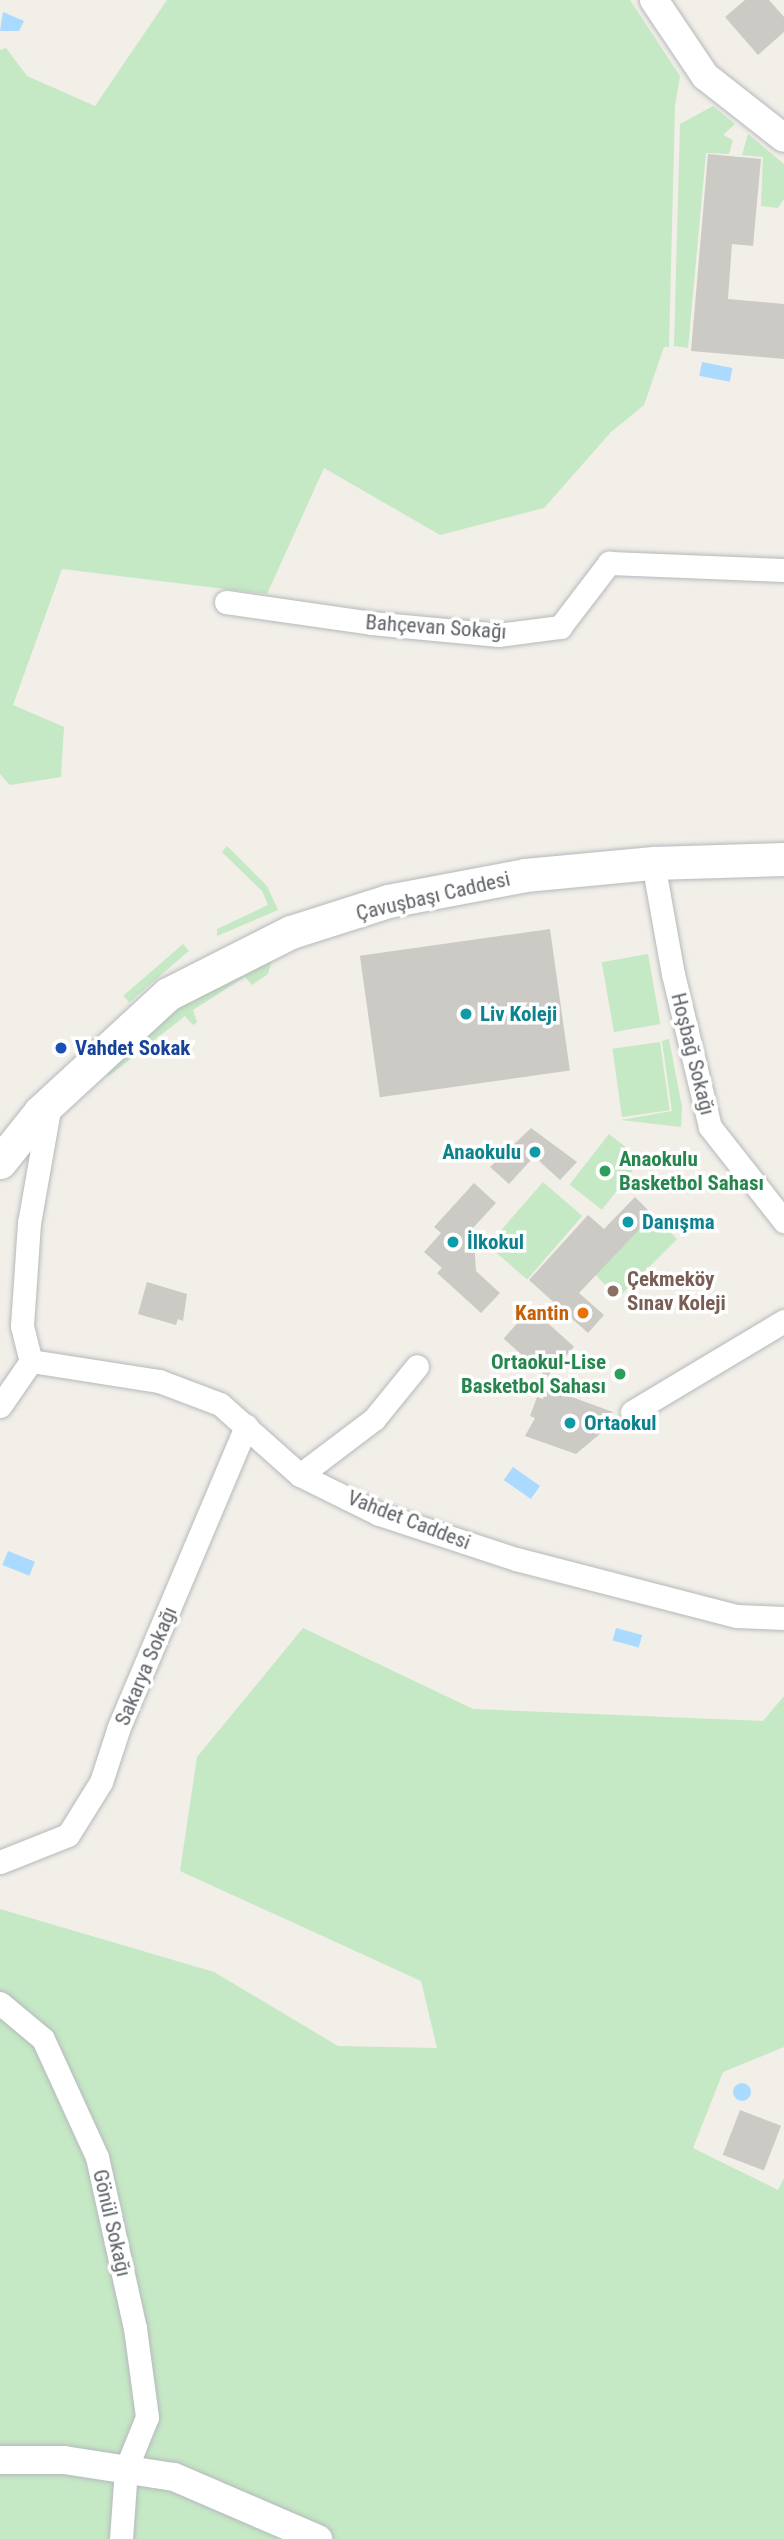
<!DOCTYPE html>
<meta charset="utf-8">
<style>
body{margin:0}
#map{position:relative;width:784px;height:2539px;overflow:hidden;background:#f1efe8;font-family:"Roboto Condensed",sans-serif}
div>[style]{position:absolute}
.green>*{inset:0;background:#c5e8c5;transform-origin:0 0}
.round{border-radius:50%}
.water>*{inset:0;background:#aadaff;transform-origin:0 0}
.building>*{inset:0;background:#cccac5;transform-origin:0 0}
.roads{filter:drop-shadow(0 0 2px #b5b8bc) drop-shadow(0 0 2px #b5b8bc)}
.minor>*{height:23px;margin:-11.5px;padding:0 11.5px;transform-origin:11.5px;border-radius:11.5px;background:#fff}
.tertiary>*{height:28px;margin:-14px;padding:0 14px;transform-origin:14px;border-radius:14px;background:#fff}
.secondary>*{height:33px;margin:-16.5px;padding:0 16.5px;transform-origin:16.5px;border-radius:16.5px;background:#fff}
.dots>*{width:19px;height:19px;translate:-50% -50%;box-sizing:border-box;border:4px solid #fff;border-radius:50%}
span{translate:-50% -50%;white-space:nowrap;text-align:center;line-height:1.15;-webkit-text-stroke:7px #fff;paint-order:stroke}
.street-label{font-size:21px;color:#5f6368}
.culture-label{font-size:21px;color:#0d838f;font-weight:700}
.left{translate:0 -50%;text-align:left}
.right{translate:-100% -50%;text-align:right}
.transit-label{font-size:21px;color:#164399;font-weight:700}
.leisure-label{font-size:21px;color:#27864d;font-weight:700}
.education-label{font-size:21px;color:#785e54;font-weight:700}
.food-label{font-size:21px;color:#c56008;font-weight:700}
</style>
<div id="map">
<div class="green">
<i style="clip-path:polygon(167px 0,630px 0,680px 76px,675px 106px,669px 347px,664px 347px,644px 405px,611px 432px,544px 508px,440px 535px,324px 468px,267px 594px,62px 569px,13px 705px,64px 727px,61px 777px,10px 785px,0 774px,0 50px,6px 48px,27px 76px,95px 106px)"></i>
<i style="clip-path:polygon(713px 106px,735px 124px,723px 135px,733px 140px,729px 154px,706px 153px,688px 348px,674px 346px,680px 124px)"></i>
<i style="clip-path:polygon(748px 134px,784px 164px,784px 199px,778px 208px,761px 206px,763px 157px,742px 155px)"></i>
<i style="clip-path:polygon(227px 846px,267px 886px,278px 910px,217px 936px,217px 929px,268px 905px,262px 891px,222px 852px)"></i>
<i style="left:183px;top:944px;width:9px;height:79px;rotate:49deg"></i>
<i style="left:648px;top:954px;width:71px;height:47px;rotate:80deg"></i>
<i style="clip-path:polygon(263px 957px,272px 960px,268px 974px,252px 985px,245px 977px,193px 1010px,197px 1022px,193px 1025px,185px 1016px,109px 1076px,106px 1070px,171px 1013px)"></i>
<i style="clip-path:polygon(669px 1039px,682px 1107px,681px 1127px,621px 1120px,672px 1111px,662px 1041px)"></i>
<i style="left:660px;top:1042px;width:69px;height:48px;rotate:82deg"></i>
<i style="left:609px;top:1134px;width:41px;height:64px;rotate:38deg"></i>
<i style="left:543px;top:1182px;width:52px;height:84px;rotate:41deg"></i>
<i style="left:653px;top:1215px;width:34px;height:83px;rotate:45deg"></i>
<i class="round" style="left:611px;top:1365px;width:18px;height:18px"></i>
<i style="clip-path:polygon(303px 1628px,473px 1709px,763px 1721px,784px 1696px,784px 2047px,723px 2072px,693px 2148px,778px 2190px,784px 2178px,784px 2539px,0 2539px,0 1909px,214px 1972px,338px 2046px,437px 2048px,421px 1981px,180px 1871px,197px 1757px)"></i>
</div>
<div class="water">
<i style="clip-path:polygon(3px 12px,24px 21px,19px 31px,0 31px)"></i>
<i style="left:702px;top:362px;width:31px;height:14px;rotate:11deg"></i>
<i style="left:513px;top:1467px;width:33px;height:16px;rotate:35deg"></i>
<i style="left:8px;top:1551px;width:29px;height:15px;rotate:22deg"></i>
<i style="left:616px;top:1628px;width:27px;height:13px;rotate:15deg"></i>
<i class="round" style="left:733px;top:2083px;width:18px;height:18px"></i>
</div>
<div class="building">
<i style="clip-path:polygon(745px 0,769px 0,784px 17px,784px 32px,758px 55px,725px 17px)"></i>
<i style="clip-path:polygon(708px 154px,761px 159px,753px 246px,732px 244px,728px 299px,784px 304px,784px 359px,691px 351px)"></i>
<i style="left:550px;top:929px;width:143px;height:192px;rotate:82deg"></i>
<i style="clip-path:polygon(531px 1128px,577px 1162px,560px 1180px,538px 1160px,531px 1160px,509px 1184px,490px 1167px)"></i>
<i style="clip-path:polygon(474px 1183px,496px 1203px,473px 1228px,476px 1271px,500px 1293px,481px 1313px,437px 1273px,442px 1268px,424px 1252px,441px 1233px,434px 1227px)"></i>
<i style="clip-path:polygon(635px 1197px,653px 1215px,579px 1293px,604px 1315px,588px 1333px,529px 1280px,588px 1215px,604px 1229px)"></i>
<i style="clip-path:polygon(147px 1282px,187px 1294px,183px 1321px,178px 1319px,176px 1325px,138px 1314px)"></i>
<i style="left:531px;top:1308px;width:58px;height:41px;rotate:42deg"></i>
<i style="clip-path:polygon(547px 1388px,613px 1412px,607px 1428px,576px 1454px,525px 1436px,535px 1418px,530px 1416px,537px 1397px,543px 1399px)"></i>
<i style="left:740px;top:2110px;width:44px;height:48px;rotate:21deg"></i>
</div>
<div class="roads">
<div class="minor">
<i style="left:226px;top:602px;width:147px;rotate:8.2deg"></i>
<i style="left:371px;top:623px;width:128px;rotate:5.4deg"></i>
<i style="left:498px;top:635px;width:63px;rotate:-7.4deg"></i>
<i style="left:560px;top:627px;width:81px;rotate:-52.6deg"></i>
<i style="left:609px;top:563px;width:175px;rotate:2.3deg"></i>
<i style="left:653px;top:863px;width:113px;rotate:79.8deg"></i>
<i style="left:673px;top:974px;width:157px;rotate:76.4deg"></i>
<i style="left:710px;top:1127px;width:120px;rotate:51.8deg"></i>
<i style="left:50px;top:1104px;width:121px;rotate:100deg"></i>
<i style="left:29px;top:1223px;width:103px;rotate:93.9deg"></i>
<i style="left:22px;top:1326px;width:36px;rotate:76deg"></i>
<i style="left:31px;top:1361px;width:130px;rotate:8.9deg"></i>
<i style="left:159px;top:1381px;width:65px;rotate:20.7deg"></i>
<i style="left:220px;top:1404px;width:107px;rotate:41.6deg"></i>
<i style="left:300px;top:1475px;width:88px;rotate:26.3deg"></i>
<i style="left:379px;top:1514px;width:144px;rotate:18.2deg"></i>
<i style="left:516px;top:1559px;width:228px;rotate:14.5deg"></i>
<i style="left:737px;top:1616px;width:47px;rotate:2.4deg"></i>
<i style="left:0;top:1406px;width:55px;rotate:-55.4deg"></i>
<i style="left:632px;top:1412px;width:177px;rotate:-30.9deg"></i>
<i style="left:300px;top:1475px;width:93px;rotate:-37.1deg"></i>
<i style="left:374px;top:1419px;width:68px;rotate:-50.9deg"></i>
<i style="left:0;top:1862px;width:73px;rotate:-21.7deg"></i>
<i style="left:68px;top:1835px;width:62px;rotate:-58.1deg"></i>
<i style="left:101px;top:1782px;width:58px;rotate:-71.9deg"></i>
<i style="left:119px;top:1727px;width:327px;rotate:-67.1deg"></i>
<i style="left:0;top:2003px;width:56px;rotate:39.9deg"></i>
<i style="left:43px;top:2039px;width:130px;rotate:65.4deg"></i>
<i style="left:97px;top:2157px;width:175px;rotate:77.5deg"></i>
<i style="left:135px;top:2328px;width:90px;rotate:82.3deg"></i>
<i style="left:147px;top:2417px;width:56px;rotate:112deg"></i>
<i style="left:126px;top:2469px;width:70px;rotate:94.1deg"></i>
</div>
<div class="tertiary">
<i style="left:654px;top:0;width:92px;rotate:56.1deg"></i>
<i style="left:705px;top:76px;width:100px;rotate:38.1deg"></i>
<i style="left:0;top:2460px;width:64px"></i>
<i style="left:64px;top:2460px;width:111px;rotate:8.8deg"></i>
<i style="left:174px;top:2477px;width:157px;rotate:23.3deg"></i>
</div>
<div class="secondary">
<i style="left:0;top:1162px;width:64px;rotate:-51.3deg"></i>
<i style="left:40px;top:1112px;width:174px;rotate:-42.7deg"></i>
<i style="left:168px;top:994px;width:138px;rotate:-26.8deg"></i>
<i style="left:291px;top:932px;width:102px;rotate:-17.7deg"></i>
<i style="left:388px;top:901px;width:139px;rotate:-10.7deg"></i>
<i style="left:525px;top:875px;width:129px;rotate:-5.4deg"></i>
<i style="left:653px;top:863px;width:131px;rotate:-1.7deg"></i>
</div>
</div>
<div class="dots">
<i style="left:466px;top:1014px;background:#0f9aa8"></i>
<i style="left:61px;top:1048px;background:#1a4fb4"></i>
<i style="left:535px;top:1152px;background:#0f9aa8"></i>
<i style="left:605px;top:1171px;background:#2e9e5b"></i>
<i style="left:628px;top:1222px;background:#0f9aa8"></i>
<i style="left:453px;top:1242px;background:#0f9aa8"></i>
<i style="left:613px;top:1291px;background:#8d6e63"></i>
<i style="left:583px;top:1313px;background:#e8710a"></i>
<i style="left:620px;top:1374px;background:#2e9e5b"></i>
<i style="left:570px;top:1423px;background:#0f9aa8"></i>
</div>
<div class="street-label">
<span style="left:436px;top:627px;rotate:4deg">Bahçevan Sokağı</span>
<span style="left:433px;top:896px;rotate:-13deg">Çavuşbaşı Caddesi</span>
<span style="left:693px;top:1054px;rotate:76deg">Hoşbağ Sokağı</span>
<span style="left:409px;top:1520px;rotate:21deg">Vahdet Caddesi</span>
<span style="left:146px;top:1666px;rotate:-67deg">Sakarya Sokağı</span>
<span style="left:112px;top:2223px;rotate:77deg">Gönül Sokağı</span>
</div>
<div class="culture-label">
<span class="left" style="left:480px;top:1014px">Liv Koleji</span>
<span class="right" style="left:521px;top:1152px">Anaokulu</span>
<span class="left" style="left:642px;top:1222px">Danışma</span>
<span class="left" style="left:467px;top:1242px">İlkokul</span>
<span class="left" style="left:584px;top:1423px">Ortaokul</span>
</div>
<div class="transit-label">
<span class="left" style="left:75px;top:1048px">Vahdet Sokak</span>
</div>
<div class="leisure-label">
<span class="left" style="left:619px;top:1171px">Anaokulu<br>Basketbol Sahası</span>
<span class="right" style="left:606px;top:1374px">Ortaokul-Lise<br>Basketbol Sahası</span>
</div>
<div class="education-label">
<span class="left" style="left:627px;top:1291px">Çekmeköy<br>Sınav Koleji</span>
</div>
<div class="food-label">
<span class="right" style="left:569px;top:1313px">Kantin</span>
</div>
</div>
